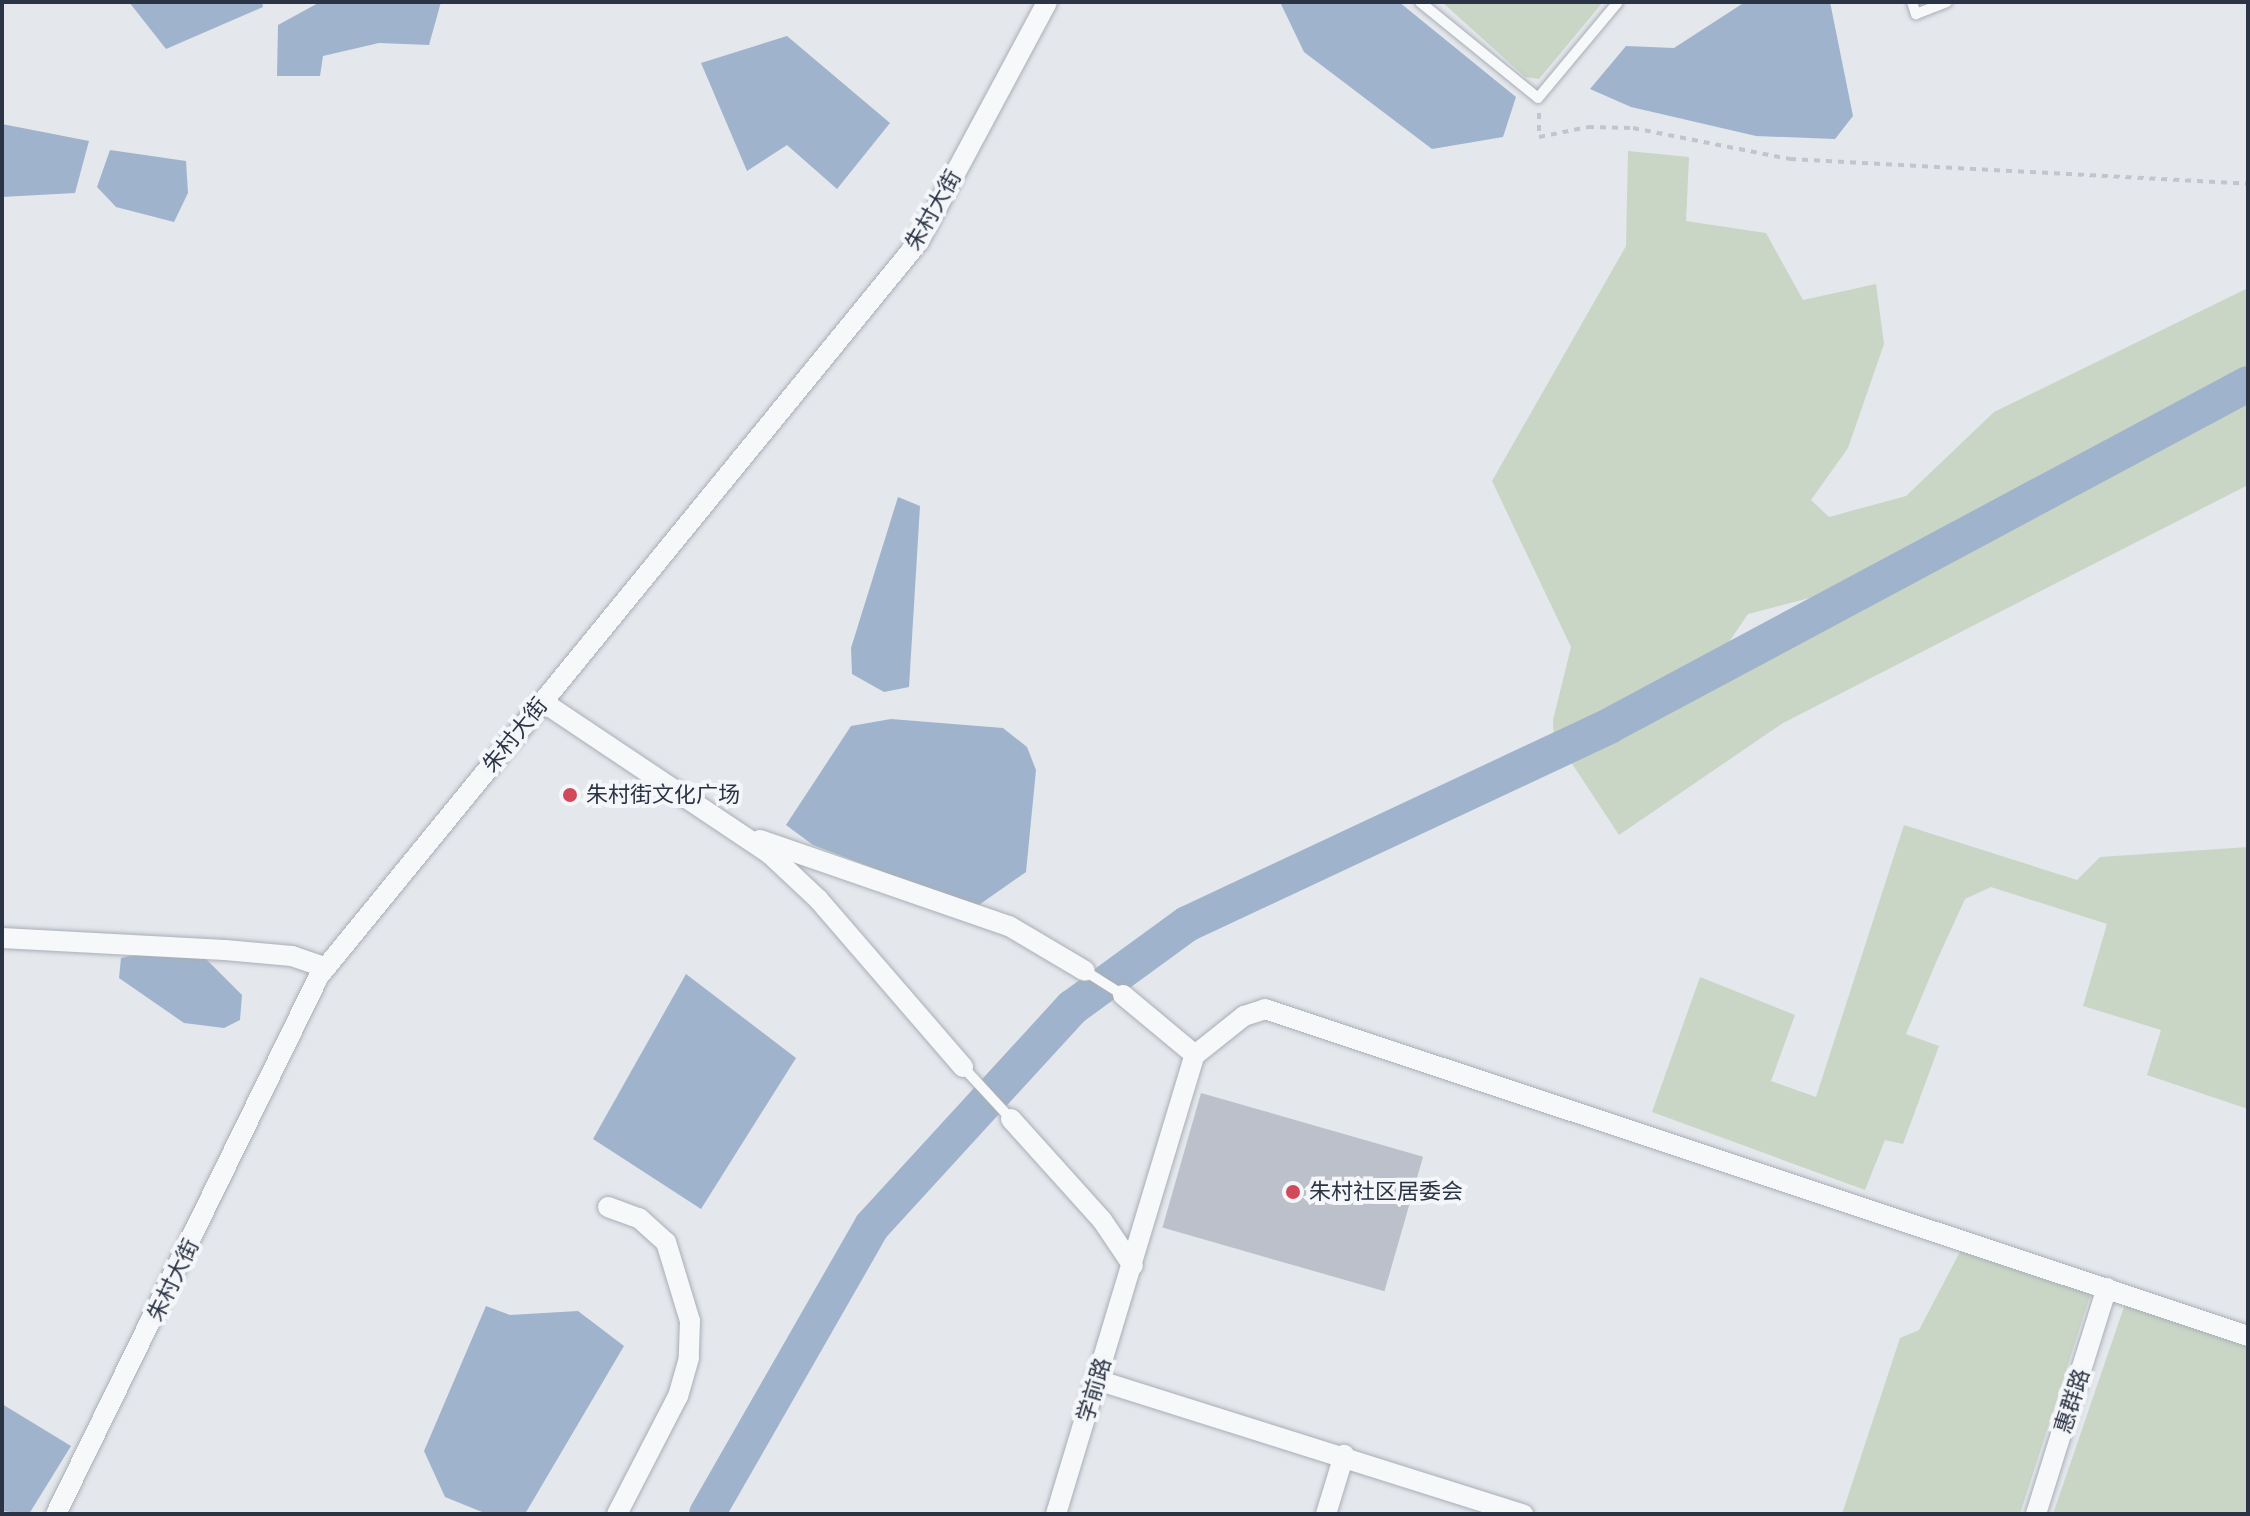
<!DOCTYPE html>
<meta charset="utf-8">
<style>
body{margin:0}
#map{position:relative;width:2250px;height:1516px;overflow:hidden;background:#e4e7ec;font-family:Cabin,"Noto Sans SC",sans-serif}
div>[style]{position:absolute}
.green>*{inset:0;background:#c9d6c5}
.water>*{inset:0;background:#9fb4cc}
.river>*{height:36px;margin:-18px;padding:0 18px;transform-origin:18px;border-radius:18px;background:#9fb4cc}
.building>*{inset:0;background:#bbc0ca;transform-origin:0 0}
.path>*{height:4px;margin-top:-2px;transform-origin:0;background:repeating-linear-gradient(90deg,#c2c5cb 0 6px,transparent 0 12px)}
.roads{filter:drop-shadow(0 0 2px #a9aeb7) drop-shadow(0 0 2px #a9aeb7)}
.lane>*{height:10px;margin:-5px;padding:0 5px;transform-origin:5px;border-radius:5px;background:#f7f8fa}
.street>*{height:20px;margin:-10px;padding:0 10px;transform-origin:10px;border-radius:10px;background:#f7f8fa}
.dots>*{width:22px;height:22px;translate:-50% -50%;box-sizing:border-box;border:4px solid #f4f6f9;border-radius:50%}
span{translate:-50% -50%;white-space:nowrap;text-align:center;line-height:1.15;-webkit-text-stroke:8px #f4f6f9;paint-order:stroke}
.street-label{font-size:22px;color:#2b3445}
.poi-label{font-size:22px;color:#2b3445}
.left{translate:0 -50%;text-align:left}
.frame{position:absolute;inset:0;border:4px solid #2b3445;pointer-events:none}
</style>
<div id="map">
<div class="green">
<i style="clip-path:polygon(1442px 2px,1603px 2px,1539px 79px,1525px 77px)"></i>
<i style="clip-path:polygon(1628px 151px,1689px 157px,1686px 221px,1766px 233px,1803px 300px,1876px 284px,1884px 344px,1848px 448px,1811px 500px,1829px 517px,1906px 496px,1994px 412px,2248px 288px,2248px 371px,1836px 591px,1748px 614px,1720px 655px,1554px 745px,1553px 720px,1571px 647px,1492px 481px,1626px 246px)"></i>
<i style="clip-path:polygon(2248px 395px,2248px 485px,1783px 723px,1619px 835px,1567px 756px)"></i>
<i style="clip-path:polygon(1904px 825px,2077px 880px,2100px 857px,2248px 847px,2248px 1109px,2147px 1075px,2161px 1030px,2083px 1006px,2107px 924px,1991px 887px,1965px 899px,1937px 960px,1906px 1034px,1939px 1046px,1903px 1144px,1885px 1140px,1865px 1190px,1652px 1112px,1700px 977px,1795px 1015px,1771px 1081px,1816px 1097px)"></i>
<i style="clip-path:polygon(1962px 1248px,2091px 1293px,2020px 1514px,1842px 1514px,1900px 1338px,1919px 1330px)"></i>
<i style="clip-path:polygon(2125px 1304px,2248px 1345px,2248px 1514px,2053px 1514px)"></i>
</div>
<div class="water">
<i style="clip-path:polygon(129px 2px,262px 2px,263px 7px,166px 49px)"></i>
<i style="clip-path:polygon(320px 2px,441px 2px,429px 45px,379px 43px,323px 56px,320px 76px,277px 76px,278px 25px)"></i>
<i style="clip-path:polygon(1280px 2px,1399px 2px,1516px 97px,1503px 137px,1432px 149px,1304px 52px)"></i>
<i style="clip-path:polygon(1745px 2px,1830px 2px,1853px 116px,1835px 139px,1756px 136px,1631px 107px,1590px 89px,1626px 46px,1674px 48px)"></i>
<i style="clip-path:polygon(787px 36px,890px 123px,837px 189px,787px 145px,747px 171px,701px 63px)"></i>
<i style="clip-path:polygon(2px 124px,89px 141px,75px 193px,2px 197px)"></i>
<i style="clip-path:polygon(110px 150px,186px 161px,188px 193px,174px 222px,116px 207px,97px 187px)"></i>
<i style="clip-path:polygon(898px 497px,920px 506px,909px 687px,884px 692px,852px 674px,851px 648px)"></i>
<i style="clip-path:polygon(891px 719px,1003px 728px,1027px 747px,1036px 770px,1026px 872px,976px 907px,813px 845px,786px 825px,851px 726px)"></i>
<i style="clip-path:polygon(148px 952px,205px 958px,242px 995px,240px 1020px,224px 1028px,184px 1023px,119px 978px,121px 958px)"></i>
<i style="clip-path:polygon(686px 974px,796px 1058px,701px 1209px,593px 1139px)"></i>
<i style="clip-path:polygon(486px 1306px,510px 1315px,578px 1311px,624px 1346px,525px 1514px,487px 1514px,445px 1497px,424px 1451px)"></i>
<i style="clip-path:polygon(2px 1404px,71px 1446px,29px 1514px,2px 1511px)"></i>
</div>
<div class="river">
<i style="left:707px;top:1514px;width:332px;rotate:-60.2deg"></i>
<i style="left:872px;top:1226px;width:297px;rotate:-47.5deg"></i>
<i style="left:1073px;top:1007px;width:141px;rotate:-36.1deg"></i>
<i style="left:1187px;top:924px;width:466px;rotate:-25.1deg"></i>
<i style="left:1609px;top:726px;width:725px;rotate:-28.16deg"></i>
</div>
<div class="building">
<i style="left:1201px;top:1093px;width:231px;height:140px;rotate:16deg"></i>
</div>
<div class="path">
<i style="left:1539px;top:113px;width:24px;rotate:90deg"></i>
<i style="left:1539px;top:137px;width:50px;rotate:-11.5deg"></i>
<i style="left:1588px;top:127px;width:45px;rotate:1.3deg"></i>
<i style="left:1633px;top:128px;width:160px;rotate:11.2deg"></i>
<i style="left:1790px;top:159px;width:459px;rotate:3.1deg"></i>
</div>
<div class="roads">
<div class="lane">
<i style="left:1420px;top:2px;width:152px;rotate:39.1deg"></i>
<i style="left:1538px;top:98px;width:125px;rotate:-50.2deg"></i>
<i style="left:1912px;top:2px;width:13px;rotate:72deg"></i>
<i style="left:1916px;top:14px;width:33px;rotate:-21deg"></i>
<i style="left:1085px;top:971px;width:45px;rotate:32.3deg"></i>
<i style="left:963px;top:1067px;width:71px;rotate:47.3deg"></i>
</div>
<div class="street">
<i style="left:543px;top:702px;width:273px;rotate:33.8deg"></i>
<i style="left:770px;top:854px;width:66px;rotate:43.2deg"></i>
<i style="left:818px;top:899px;width:222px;rotate:49.2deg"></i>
<i style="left:760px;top:840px;width:263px;rotate:19.1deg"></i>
<i style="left:1009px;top:926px;width:88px;rotate:30.6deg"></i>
<i style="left:2px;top:938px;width:223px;rotate:3.1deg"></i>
<i style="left:225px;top:950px;width:67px;rotate:5.1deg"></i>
<i style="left:292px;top:956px;width:36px;rotate:19deg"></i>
<i style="left:1123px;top:995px;width:94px;rotate:39.8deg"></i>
<i style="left:1011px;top:1119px;width:136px;rotate:48deg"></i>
<i style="left:1102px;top:1220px;width:55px;rotate:56deg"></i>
<i style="left:608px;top:1207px;width:33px;rotate:20deg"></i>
<i style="left:639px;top:1218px;width:36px;rotate:42deg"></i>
<i style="left:666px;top:1242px;width:83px;rotate:73.1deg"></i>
<i style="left:690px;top:1321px;width:37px;rotate:92deg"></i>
<i style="left:689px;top:1358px;width:40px;rotate:106deg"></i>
<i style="left:678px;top:1396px;width:133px;rotate:117.3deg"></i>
<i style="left:1097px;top:1380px;width:447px;rotate:17.5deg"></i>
<i style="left:56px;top:1514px;width:599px;rotate:-63.95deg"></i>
<i style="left:319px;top:976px;width:949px;rotate:-50.77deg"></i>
<i style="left:919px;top:241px;width:271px;rotate:-61.8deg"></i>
<i style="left:1056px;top:1514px;width:480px;rotate:-73.2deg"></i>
<i style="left:1195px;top:1055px;width:63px;rotate:-38.5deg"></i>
<i style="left:1244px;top:1016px;width:22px;rotate:-18deg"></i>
<i style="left:1265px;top:1009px;width:1036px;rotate:18.4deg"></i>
<i style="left:1326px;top:1514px;width:62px;rotate:-73deg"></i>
<i style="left:2036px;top:1514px;width:237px;rotate:-72.6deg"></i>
</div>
</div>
<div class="dots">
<i style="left:570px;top:795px;background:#d1495b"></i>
<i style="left:1293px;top:1192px;background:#d1495b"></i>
</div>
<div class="street-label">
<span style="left:933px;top:210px;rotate:-60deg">朱村大街</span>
<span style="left:515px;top:735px;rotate:-51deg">朱村大街</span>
<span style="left:173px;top:1280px;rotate:-64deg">朱村大街</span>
<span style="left:1094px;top:1390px;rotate:-73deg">学前路</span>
<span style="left:2072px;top:1401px;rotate:-72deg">惠群路</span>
</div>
<div class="poi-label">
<span class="left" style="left:586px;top:795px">朱村街文化广场</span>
<span class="left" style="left:1309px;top:1192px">朱村社区居委会</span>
</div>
<div class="frame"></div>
</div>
